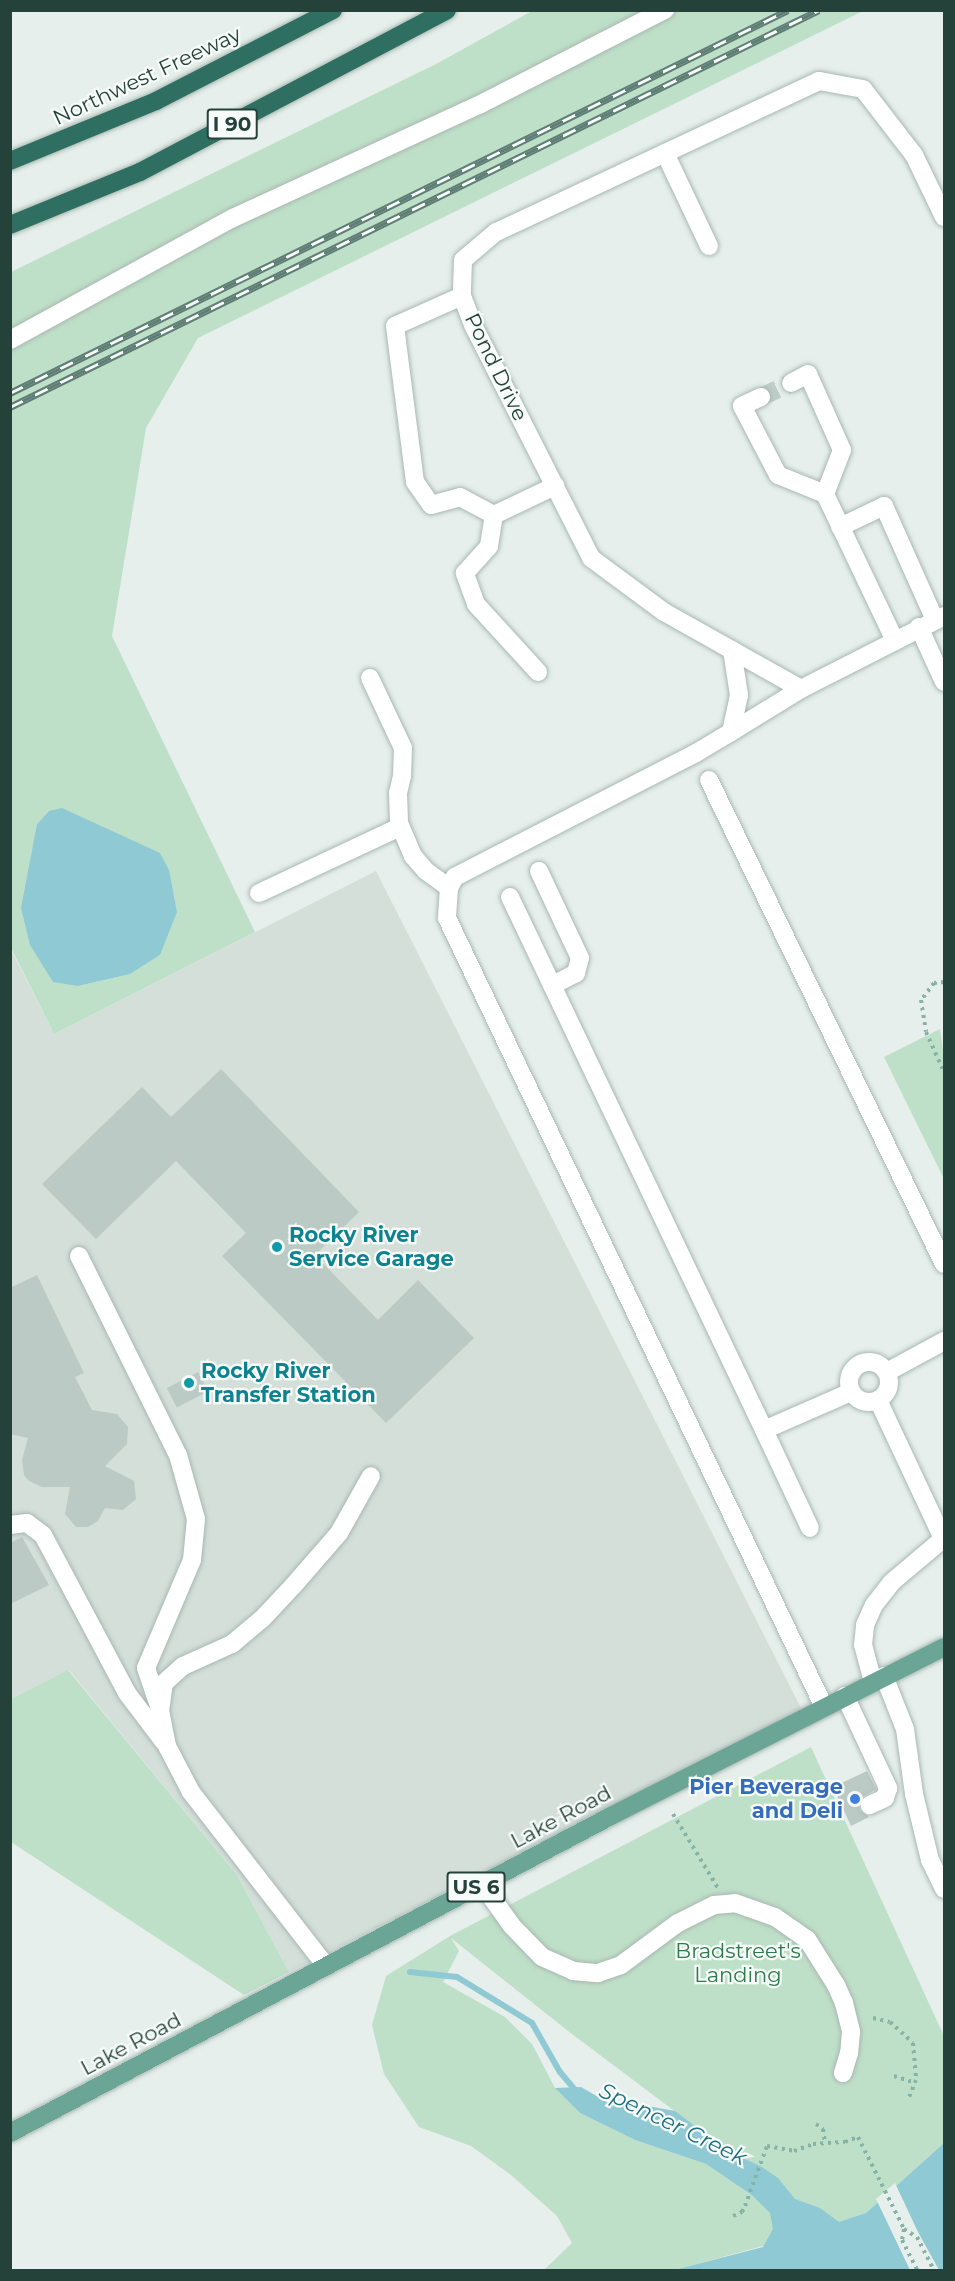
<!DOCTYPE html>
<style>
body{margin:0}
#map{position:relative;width:955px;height:2281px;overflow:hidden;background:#e6efeb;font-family:Montserrat,sans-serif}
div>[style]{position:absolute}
.built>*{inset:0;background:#d4dfda}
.green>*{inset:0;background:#bfe0c8}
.water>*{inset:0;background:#8ec9d4}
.pier>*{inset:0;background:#e6efeb}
.stream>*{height:6px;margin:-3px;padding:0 3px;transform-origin:3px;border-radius:3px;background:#8ec9d4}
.building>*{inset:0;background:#bbcac4;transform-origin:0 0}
.minor-tunnel>*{height:18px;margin-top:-9px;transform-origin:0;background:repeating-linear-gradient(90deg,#bfccc8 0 18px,transparent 0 27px)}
.path>*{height:4px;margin-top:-2px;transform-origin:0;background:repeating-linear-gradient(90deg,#86b3a5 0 3px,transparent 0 7.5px)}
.roads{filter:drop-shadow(0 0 2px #a8b8b2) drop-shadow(0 0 2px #a8b8b2)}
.minor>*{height:18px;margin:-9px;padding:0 9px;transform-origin:9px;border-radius:9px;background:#fff}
.minor>.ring{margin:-9px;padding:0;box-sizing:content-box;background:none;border:18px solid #fff;border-radius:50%}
.major>*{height:18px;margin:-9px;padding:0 9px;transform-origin:9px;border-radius:9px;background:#6aa596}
.highway>*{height:18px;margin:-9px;padding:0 9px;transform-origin:9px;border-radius:9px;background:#2f6f62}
.rail>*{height:7px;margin-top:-3.5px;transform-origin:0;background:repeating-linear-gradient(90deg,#f7fbf9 0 14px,#5f7d75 0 28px);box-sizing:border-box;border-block:2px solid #5f7d75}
.dots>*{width:16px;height:16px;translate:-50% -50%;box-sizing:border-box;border:3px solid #f7fbf9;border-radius:50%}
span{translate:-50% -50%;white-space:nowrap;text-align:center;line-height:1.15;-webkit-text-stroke:4.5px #f7fbf9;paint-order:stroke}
.shield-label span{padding:2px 4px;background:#f7fbf9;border:2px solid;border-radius:4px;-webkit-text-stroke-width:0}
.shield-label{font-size:20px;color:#24423a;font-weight:700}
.street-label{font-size:21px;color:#24423a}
.culture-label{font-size:21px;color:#0d838f;font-weight:700}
.left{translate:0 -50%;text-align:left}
.shop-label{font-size:21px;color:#366cbe;font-weight:700}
.right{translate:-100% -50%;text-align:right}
.park-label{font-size:21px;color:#2d7a4b}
.water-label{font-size:22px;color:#1c6f80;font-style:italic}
.frame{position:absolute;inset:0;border:12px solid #24423a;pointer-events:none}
</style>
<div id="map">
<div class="built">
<i style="clip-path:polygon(376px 871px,802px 1710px,289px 1972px,237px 1875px,69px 1670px,11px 1699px,10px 948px,54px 1034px)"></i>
</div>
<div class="green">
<i style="clip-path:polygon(evenodd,532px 11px,863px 11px,198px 338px,146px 428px,112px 636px,255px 932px,54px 1034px,11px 948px,11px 272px,436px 64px,532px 11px,49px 811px,160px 955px,129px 974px,78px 986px,32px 857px,37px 824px,49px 811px)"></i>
<i style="clip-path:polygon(940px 1029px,944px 1057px,944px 1179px,884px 1057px)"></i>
<i style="clip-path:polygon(68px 1670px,237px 1875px,289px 1972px,244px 1995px,11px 1842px,11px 1699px)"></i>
<i style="clip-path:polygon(evenodd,811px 1747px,944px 2036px,944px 2143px,866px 2213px,812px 2233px,674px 2270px,544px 2270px,572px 2243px,557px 2216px,511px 2175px,471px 2146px,419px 2127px,384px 2074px,372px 2025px,386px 1976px,450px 1936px,811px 1747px,451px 1938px,568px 2031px,729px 2152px,727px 2178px,706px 2164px,635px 2140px,580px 2113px,555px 2088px,532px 2044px,505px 2017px,443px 1982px,459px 1951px,451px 1938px)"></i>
</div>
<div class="water">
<i style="clip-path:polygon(62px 808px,160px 853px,169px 870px,177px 912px,160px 955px,130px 974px,78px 986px,53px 982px,30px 945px,21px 908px,37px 824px,49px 811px)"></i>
<i style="clip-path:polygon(581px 2087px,612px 2105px,637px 2104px,675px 2111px,730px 2152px,762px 2167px,778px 2178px,795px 2199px,820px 2208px,839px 2222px,866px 2213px,944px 2143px,944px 2270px,674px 2270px,763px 2247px,773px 2229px,770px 2213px,752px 2195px,706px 2164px,635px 2140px,580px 2113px,555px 2088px)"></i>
</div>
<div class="pier">
<i style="clip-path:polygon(895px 2183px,918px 2232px,939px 2270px,910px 2270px,876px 2199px)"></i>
</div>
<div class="stream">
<i style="left:410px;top:1972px;width:47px;rotate:6.1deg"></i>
<i style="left:457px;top:1977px;width:88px;rotate:31.5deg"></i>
<i style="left:532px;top:2023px;width:56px;rotate:60.3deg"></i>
<i style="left:560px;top:2072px;width:26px;rotate:50deg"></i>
</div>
<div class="building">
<i style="clip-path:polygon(221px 1069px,359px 1212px,315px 1255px,378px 1320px,418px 1280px,474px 1338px,386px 1423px,222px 1256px,246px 1233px,176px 1161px,96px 1239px,42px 1184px,142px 1087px,171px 1117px)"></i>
<i style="clip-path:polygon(37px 1275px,84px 1373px,75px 1377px,92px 1410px,117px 1414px,128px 1427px,127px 1444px,105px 1466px,134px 1481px,136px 1499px,123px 1510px,105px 1508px,98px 1521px,88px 1527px,76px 1527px,65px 1514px,70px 1487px,42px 1487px,29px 1481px,24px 1475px,22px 1460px,28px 1438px,10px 1434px,10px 1288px)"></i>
<i style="left:198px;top:1372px;width:22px;height:35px;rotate:63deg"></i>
<i style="clip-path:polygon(22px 1537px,49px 1585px,10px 1604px,10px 1543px)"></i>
<i style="clip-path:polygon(867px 1771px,876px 1789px,861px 1798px,859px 1805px,860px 1810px,869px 1817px,851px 1826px,833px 1787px)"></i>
</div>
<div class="minor-tunnel">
<i style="left:761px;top:397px;width:33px;rotate:-25deg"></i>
</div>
<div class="path">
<i style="left:944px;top:982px;width:10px;rotate:174deg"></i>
<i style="left:934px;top:983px;width:21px;rotate:127deg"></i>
<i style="left:921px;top:1000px;width:32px;rotate:81deg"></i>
<i style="left:926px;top:1032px;width:44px;rotate:65.8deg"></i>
<i style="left:673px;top:1814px;width:87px;rotate:58.7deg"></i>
<i style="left:873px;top:2018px;width:17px;rotate:13deg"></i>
<i style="left:890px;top:2022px;width:31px;rotate:42deg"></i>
<i style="left:913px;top:2043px;width:37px;rotate:85deg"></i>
<i style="left:916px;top:2080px;width:22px;rotate:112deg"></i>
<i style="left:894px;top:2076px;width:22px;rotate:18deg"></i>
<i style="left:816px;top:2124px;width:9px;rotate:36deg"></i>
<i style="left:823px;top:2129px;width:14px;rotate:82deg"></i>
<i style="left:733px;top:2216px;width:10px;rotate:-24deg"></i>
<i style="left:742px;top:2212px;width:7px;rotate:-63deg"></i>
<i style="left:745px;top:2206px;width:64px;rotate:-69.9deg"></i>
<i style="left:767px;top:2146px;width:27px;rotate:10deg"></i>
<i style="left:794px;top:2151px;width:20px;rotate:-20deg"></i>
<i style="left:813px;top:2144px;width:32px;rotate:-4deg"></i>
<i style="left:845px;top:2142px;width:14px;rotate:-21deg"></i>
<i style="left:858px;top:2137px;width:103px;rotate:63.4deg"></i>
<i style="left:904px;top:2229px;width:11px;rotate:100deg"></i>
<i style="left:902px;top:2240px;width:34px;rotate:63deg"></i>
<i style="left:904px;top:2229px;width:15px;rotate:32deg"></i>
<i style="left:917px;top:2237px;width:37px;rotate:63deg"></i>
</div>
<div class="roads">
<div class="minor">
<i style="left:665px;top:153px;width:103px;rotate:64.7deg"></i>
<i style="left:944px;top:217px;width:69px;rotate:-115.8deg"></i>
<i style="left:914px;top:155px;width:83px;rotate:-127.7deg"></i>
<i style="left:863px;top:89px;width:45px;rotate:-169.7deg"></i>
<i style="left:819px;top:81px;width:357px;rotate:154.9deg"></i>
<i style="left:496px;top:232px;width:43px;rotate:139.7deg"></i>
<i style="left:463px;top:260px;width:36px;rotate:92deg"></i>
<i style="left:462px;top:296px;width:31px;rotate:69deg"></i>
<i style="left:473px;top:325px;width:261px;rotate:63.1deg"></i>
<i style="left:591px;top:558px;width:91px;rotate:36.5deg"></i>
<i style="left:664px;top:612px;width:157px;rotate:29.3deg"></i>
<i style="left:801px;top:689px;width:161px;rotate:-27deg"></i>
<i style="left:462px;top:296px;width:73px;rotate:155.9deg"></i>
<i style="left:395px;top:326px;width:157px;rotate:82.7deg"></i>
<i style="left:415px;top:482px;width:28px;rotate:55deg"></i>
<i style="left:431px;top:505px;width:30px;rotate:-15deg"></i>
<i style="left:460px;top:497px;width:38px;rotate:28deg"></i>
<i style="left:10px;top:340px;width:254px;rotate:-28.7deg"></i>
<i style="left:233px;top:218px;width:273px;rotate:-24.7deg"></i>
<i style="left:481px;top:104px;width:207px;rotate:-27.1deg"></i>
<i style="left:761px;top:397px;width:21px;rotate:155deg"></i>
<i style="left:742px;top:406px;width:78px;rotate:62.4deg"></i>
<i style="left:778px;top:475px;width:51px;rotate:22deg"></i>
<i style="left:825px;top:494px;width:47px;rotate:-68.9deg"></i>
<i style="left:842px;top:450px;width:83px;rotate:-114.1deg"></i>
<i style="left:808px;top:374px;width:19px;rotate:152deg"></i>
<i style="left:825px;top:494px;width:163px;rotate:64.5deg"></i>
<i style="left:840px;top:527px;width:49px;rotate:-25.5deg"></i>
<i style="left:884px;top:506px;width:125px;rotate:65.9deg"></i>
<i style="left:919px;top:627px;width:60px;rotate:65.6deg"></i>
<i style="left:732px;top:650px;width:46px;rotate:81.2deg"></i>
<i style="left:739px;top:695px;width:38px;rotate:102deg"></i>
<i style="left:731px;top:732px;width:41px;rotate:149deg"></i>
<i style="left:696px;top:753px;width:271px;rotate:152.8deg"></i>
<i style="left:455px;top:877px;width:13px;rotate:119deg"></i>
<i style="left:449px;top:888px;width:30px;rotate:94deg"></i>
<i style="left:447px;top:918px;width:874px;rotate:64.46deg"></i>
<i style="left:538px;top:672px;width:92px;rotate:-132.4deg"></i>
<i style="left:476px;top:604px;width:33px;rotate:-110deg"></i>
<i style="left:465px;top:573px;width:36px;rotate:-48deg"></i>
<i style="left:489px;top:546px;width:31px;rotate:-81deg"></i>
<i style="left:494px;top:515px;width:68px;rotate:-25.4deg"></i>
<i style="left:370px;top:678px;width:77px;rotate:64.8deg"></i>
<i style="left:403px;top:748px;width:28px;rotate:92deg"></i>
<i style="left:402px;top:776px;width:17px;rotate:103deg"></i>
<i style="left:398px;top:793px;width:30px;rotate:88deg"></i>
<i style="left:399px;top:823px;width:36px;rotate:67deg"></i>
<i style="left:413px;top:856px;width:20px;rotate:49deg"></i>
<i style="left:426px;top:871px;width:29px;rotate:36deg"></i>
<i style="left:731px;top:732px;width:82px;rotate:-31.6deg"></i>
<i style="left:709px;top:780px;width:538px;rotate:64.1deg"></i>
<i style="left:539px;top:871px;width:96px;rotate:64.8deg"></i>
<i style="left:580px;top:958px;width:16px;rotate:105deg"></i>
<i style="left:576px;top:973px;width:27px;rotate:152deg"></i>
<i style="left:259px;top:893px;width:156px;rotate:-25.1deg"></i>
<i style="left:510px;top:897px;width:590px;rotate:64.52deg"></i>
<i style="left:764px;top:1430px;width:95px;rotate:-23.6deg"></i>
<i style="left:79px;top:1256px;width:222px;rotate:63.6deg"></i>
<i style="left:178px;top:1455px;width:66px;rotate:74.3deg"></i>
<i style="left:196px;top:1519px;width:41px;rotate:95.6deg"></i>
<i style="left:192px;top:1560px;width:117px;rotate:113.1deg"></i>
<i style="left:146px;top:1668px;width:40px;rotate:71.1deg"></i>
<i class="ring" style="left:849px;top:1362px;width:22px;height:22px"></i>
<i style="left:887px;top:1372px;width:65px;rotate:-28.5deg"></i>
<i style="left:878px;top:1400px;width:153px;rotate:64.9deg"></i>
<i style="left:764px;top:1430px;width:108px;rotate:64.9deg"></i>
<i style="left:10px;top:1525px;width:17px;rotate:-7deg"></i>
<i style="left:27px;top:1523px;width:20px;rotate:37deg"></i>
<i style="left:43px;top:1535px;width:179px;rotate:62deg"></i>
<i style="left:127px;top:1693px;width:61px;rotate:52.9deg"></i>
<i style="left:884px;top:1676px;width:57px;rotate:68.4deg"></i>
<i style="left:905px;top:1729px;width:66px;rotate:82.1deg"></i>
<i style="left:914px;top:1794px;width:68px;rotate:76.4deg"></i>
<i style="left:930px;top:1860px;width:32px;rotate:64deg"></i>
<i style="left:873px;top:1682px;width:38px;rotate:-105deg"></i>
<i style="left:863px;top:1645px;width:20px;rotate:-84deg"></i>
<i style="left:865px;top:1625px;width:22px;rotate:-66deg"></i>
<i style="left:874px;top:1605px;width:29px;rotate:-52deg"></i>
<i style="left:892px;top:1582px;width:68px;rotate:-40.2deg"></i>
<i style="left:845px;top:1696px;width:102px;rotate:64.9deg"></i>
<i style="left:888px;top:1788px;width:10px;rotate:107deg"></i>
<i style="left:885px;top:1798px;width:17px;rotate:155deg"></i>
<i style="left:482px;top:1884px;width:52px;rotate:54.5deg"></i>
<i style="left:512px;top:1926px;width:43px;rotate:45.9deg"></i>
<i style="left:542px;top:1957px;width:34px;rotate:24deg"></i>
<i style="left:573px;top:1971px;width:25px;rotate:5deg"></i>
<i style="left:598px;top:1973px;width:24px;rotate:-19deg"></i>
<i style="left:621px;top:1965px;width:71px;rotate:-36.4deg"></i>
<i style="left:678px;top:1923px;width:40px;rotate:-26.6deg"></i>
<i style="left:714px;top:1905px;width:21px;rotate:-5deg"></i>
<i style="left:735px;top:1903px;width:42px;rotate:19.3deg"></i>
<i style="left:775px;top:1917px;width:39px;rotate:35deg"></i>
<i style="left:807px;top:1939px;width:54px;rotate:57.8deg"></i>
<i style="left:836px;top:1985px;width:20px;rotate:66deg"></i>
<i style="left:844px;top:2003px;width:30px;rotate:76deg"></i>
<i style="left:851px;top:2032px;width:21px;rotate:95deg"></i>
<i style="left:849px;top:2053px;width:21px;rotate:107deg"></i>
<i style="left:326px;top:1966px;width:220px;rotate:-127.8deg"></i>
<i style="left:191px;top:1792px;width:52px;rotate:-117.6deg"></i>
<i style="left:167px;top:1746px;width:36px;rotate:-101deg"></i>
<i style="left:160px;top:1711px;width:28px;rotate:-82deg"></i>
<i style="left:164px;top:1683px;width:25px;rotate:-42deg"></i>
<i style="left:183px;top:1666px;width:54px;rotate:-24.2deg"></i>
<i style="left:232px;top:1644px;width:39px;rotate:-40deg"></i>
<i style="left:262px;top:1619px;width:45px;rotate:-46.8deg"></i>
<i style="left:293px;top:1586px;width:70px;rotate:-49deg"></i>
<i style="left:339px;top:1533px;width:65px;rotate:-60.7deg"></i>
</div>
<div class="major">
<i style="left:10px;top:2133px;width:679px;rotate:-27.81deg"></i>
<i style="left:611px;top:1816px;width:373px;rotate:-26.9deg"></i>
</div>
<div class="highway">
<i style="left:10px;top:161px;width:158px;rotate:-22.3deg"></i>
<i style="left:156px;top:101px;width:199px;rotate:-27.2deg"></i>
<i style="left:10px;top:225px;width:140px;rotate:-22.2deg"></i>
<i style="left:140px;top:172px;width:347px;rotate:-27.8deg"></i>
</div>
</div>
<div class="rail">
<i style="left:10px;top:393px;width:867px;rotate:-26.21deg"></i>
<i style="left:10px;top:407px;width:901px;rotate:-26.14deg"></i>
</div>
<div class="dots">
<i style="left:277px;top:1247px;background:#0f9aa8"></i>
<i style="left:189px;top:1383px;background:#0f9aa8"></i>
<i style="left:855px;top:1799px;background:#3f7fe0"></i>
</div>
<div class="shield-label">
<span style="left:232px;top:124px">I 90</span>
<span style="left:476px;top:1887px">US 6</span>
</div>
<div class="street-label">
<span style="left:147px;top:76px;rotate:-25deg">Northwest Freeway</span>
<span style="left:496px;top:367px;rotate:64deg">Pond Drive</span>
<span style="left:561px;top:1817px;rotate:-28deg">Lake Road</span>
<span style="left:131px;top:2044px;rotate:-28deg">Lake Road</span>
</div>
<div class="culture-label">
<span class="left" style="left:289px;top:1247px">Rocky River<br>Service Garage</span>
<span class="left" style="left:201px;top:1383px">Rocky River<br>Transfer Station</span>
</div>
<div class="shop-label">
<span class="right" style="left:843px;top:1799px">Pier Beverage<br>and Deli</span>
</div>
<div class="park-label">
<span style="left:738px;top:1963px">Bradstreet's<br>Landing</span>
</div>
<div class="water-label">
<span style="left:673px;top:2124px;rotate:26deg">Spencer Creek</span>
</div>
<div class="frame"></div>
</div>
